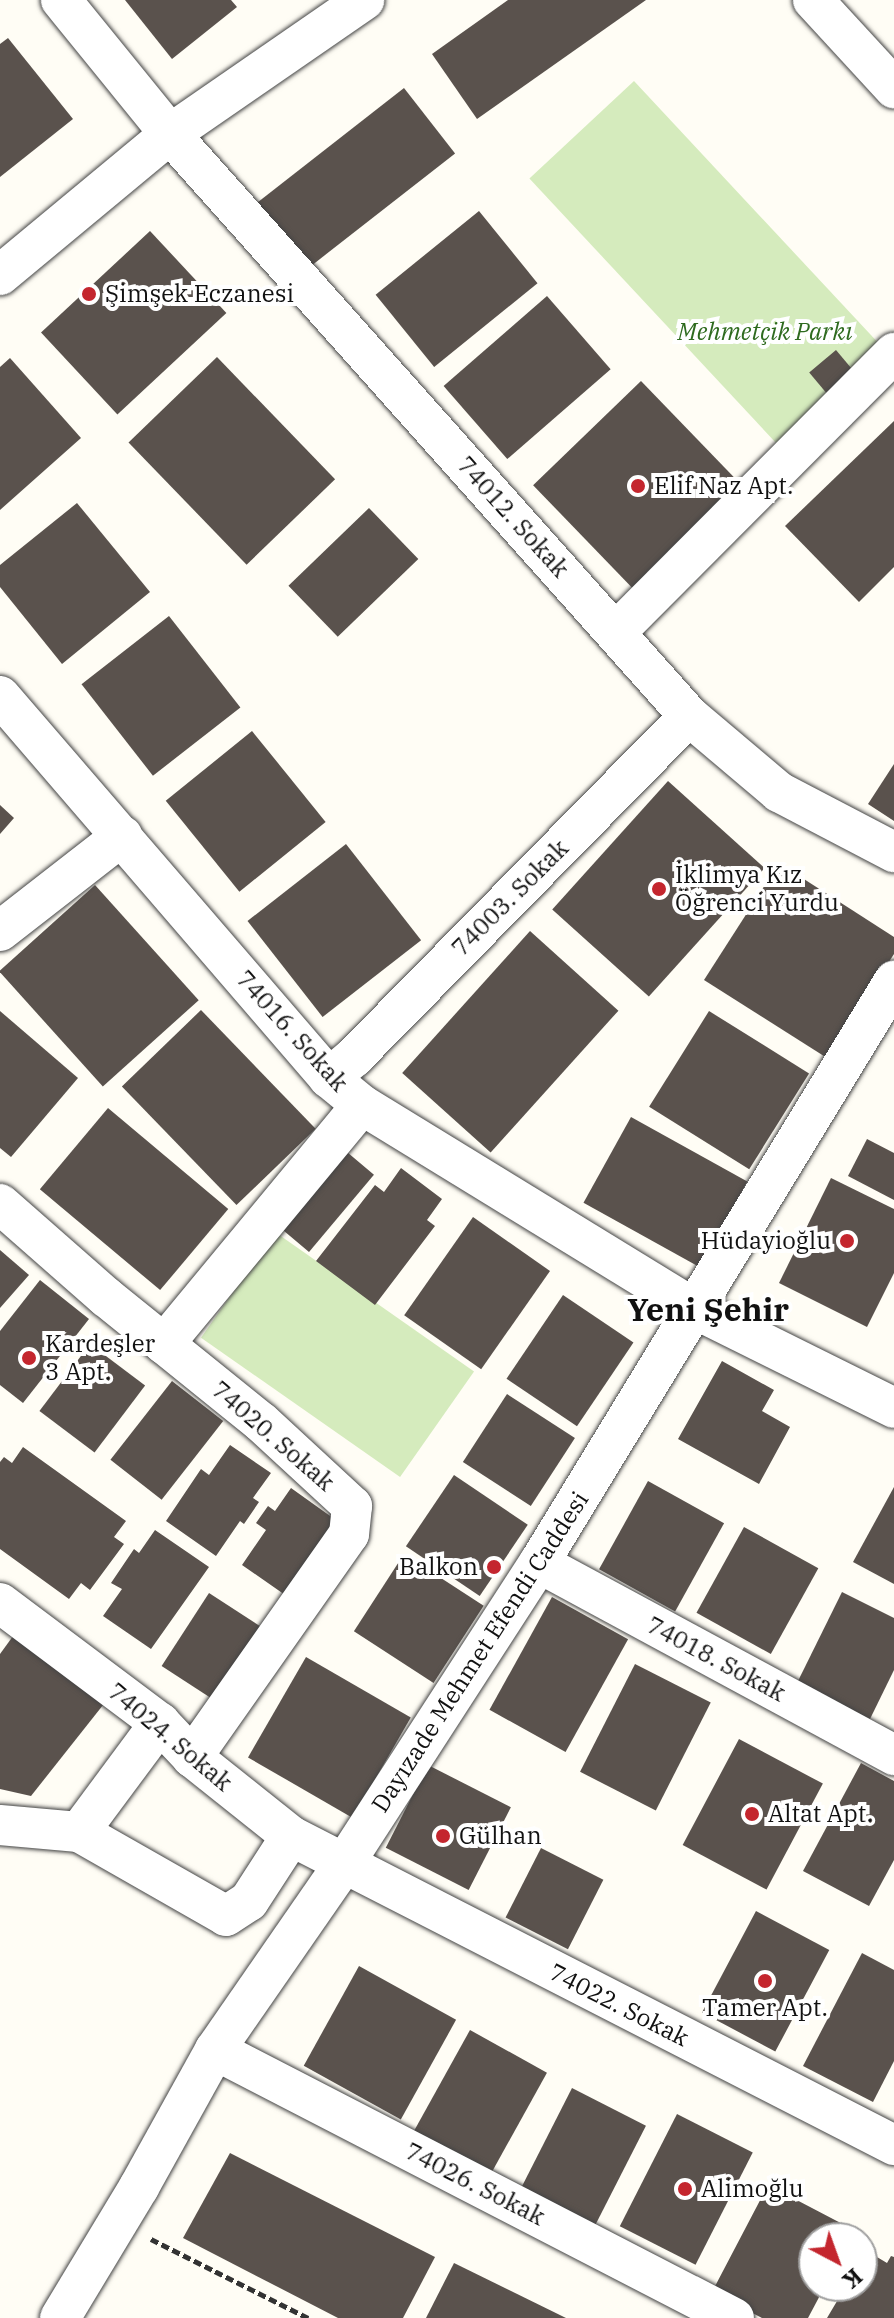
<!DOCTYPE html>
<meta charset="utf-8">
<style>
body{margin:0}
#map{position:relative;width:894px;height:2318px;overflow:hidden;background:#fffdf5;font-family:"IBM Plex Serif",serif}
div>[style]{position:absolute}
.green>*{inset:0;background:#d5ebbd;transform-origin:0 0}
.building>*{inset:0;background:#5a524d;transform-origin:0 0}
.path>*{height:5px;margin-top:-2.5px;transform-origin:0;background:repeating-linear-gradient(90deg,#333 0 8px,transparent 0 12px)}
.roads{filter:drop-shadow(0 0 2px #444) drop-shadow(0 0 2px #444)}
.minor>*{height:40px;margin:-20px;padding:0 20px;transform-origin:20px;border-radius:20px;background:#fff}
.dots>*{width:22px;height:22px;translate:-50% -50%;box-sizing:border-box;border:4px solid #fff;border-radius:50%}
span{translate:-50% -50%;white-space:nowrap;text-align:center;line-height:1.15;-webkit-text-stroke:8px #fff;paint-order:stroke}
.poi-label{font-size:24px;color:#111}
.left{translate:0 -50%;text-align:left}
.right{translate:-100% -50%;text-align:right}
.park-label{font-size:24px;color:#2f6b1f;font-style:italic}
.street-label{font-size:24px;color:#111}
.district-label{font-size:32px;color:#111;font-weight:700}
.north{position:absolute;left:798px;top:2222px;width:80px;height:80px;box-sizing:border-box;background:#fff;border:2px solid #a0a0a0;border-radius:50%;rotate:139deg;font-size:22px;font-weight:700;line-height:32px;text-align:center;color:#111}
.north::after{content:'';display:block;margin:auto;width:28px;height:36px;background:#c4262e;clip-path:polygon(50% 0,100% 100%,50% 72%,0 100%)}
</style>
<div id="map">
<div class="green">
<i style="left:634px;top:81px;width:371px;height:143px;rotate:47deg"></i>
<i style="left:275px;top:1232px;width:243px;height:129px;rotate:35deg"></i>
</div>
<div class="building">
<i style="clip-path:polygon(125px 0,231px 0,237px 7px,172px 59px)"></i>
<i style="clip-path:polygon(508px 0,646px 0,477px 119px,432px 54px)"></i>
<i style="clip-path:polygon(8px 38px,73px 119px,0 177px,0 44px)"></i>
<i style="left:404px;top:88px;width:83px;height:188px;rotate:52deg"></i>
<i style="left:479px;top:211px;width:93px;height:133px;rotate:51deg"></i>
<i style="left:150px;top:231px;width:112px;height:149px;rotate:47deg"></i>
<i style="left:547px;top:296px;width:97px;height:137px;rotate:49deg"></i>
<i style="left:836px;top:350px;width:31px;height:35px;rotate:50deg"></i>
<i style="left:217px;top:357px;width:170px;height:123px;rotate:46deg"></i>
<i style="clip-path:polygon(10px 358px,81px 438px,0 510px,0 367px)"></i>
<i style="left:641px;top:381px;width:146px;height:150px;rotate:46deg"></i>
<i style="clip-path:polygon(894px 421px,894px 567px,859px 602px,785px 526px)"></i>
<i style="clip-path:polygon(77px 503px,150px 592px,62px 664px,0 587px,0 565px)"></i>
<i style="left:369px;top:508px;width:71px;height:112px;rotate:46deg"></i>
<i style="left:169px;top:616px;width:116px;height:111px;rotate:52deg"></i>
<i style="left:252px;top:731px;width:117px;height:111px;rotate:51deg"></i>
<i style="clip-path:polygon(894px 764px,894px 821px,868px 804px)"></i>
<i style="left:668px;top:781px;width:130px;height:173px;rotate:42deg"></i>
<i style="clip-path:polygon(0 805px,14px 818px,0 834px)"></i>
<i style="left:346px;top:844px;width:122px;height:125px;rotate:52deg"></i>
<i style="clip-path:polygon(779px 863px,894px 937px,894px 954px,827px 1058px,704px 980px)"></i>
<i style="left:95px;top:885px;width:155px;height:129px;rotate:48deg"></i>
<i style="left:530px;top:931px;width:119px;height:191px;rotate:42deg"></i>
<i style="left:201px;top:1010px;width:165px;height:110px;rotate:46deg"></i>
<i style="clip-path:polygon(0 1011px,78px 1078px,11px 1157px,0 1148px)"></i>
<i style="left:709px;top:1011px;width:118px;height:113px;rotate:32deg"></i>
<i style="left:108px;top:1108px;width:157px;height:106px;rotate:40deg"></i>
<i style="left:631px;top:1117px;width:133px;height:98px;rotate:29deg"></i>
<i style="clip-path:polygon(867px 1139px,894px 1153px,894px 1200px,848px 1176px)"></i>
<i style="left:341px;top:1147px;width:43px;height:101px;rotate:40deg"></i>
<i style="clip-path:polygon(401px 1168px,442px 1199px,427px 1220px,435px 1226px,375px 1305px,316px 1261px,375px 1185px,384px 1192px)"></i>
<i style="clip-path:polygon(831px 1178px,894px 1209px,894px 1273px,867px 1327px,779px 1283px)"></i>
<i style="left:473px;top:1217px;width:94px;height:120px;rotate:35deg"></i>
<i style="clip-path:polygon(0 1250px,29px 1275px,0 1308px)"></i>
<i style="clip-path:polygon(40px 1280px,89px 1319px,23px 1403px,0 1385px,0 1331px)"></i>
<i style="left:563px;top:1295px;width:85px;height:101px;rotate:34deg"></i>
<i style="left:90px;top:1344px;width:69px;height:84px;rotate:37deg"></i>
<i style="clip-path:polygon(722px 1361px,774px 1390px,762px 1411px,790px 1427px,759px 1484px,678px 1439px)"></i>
<i style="left:172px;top:1381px;width:65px;height:100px;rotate:38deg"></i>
<i style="left:507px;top:1394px;width:81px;height:81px;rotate:33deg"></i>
<i style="clip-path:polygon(230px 1445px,271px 1473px,253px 1498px,259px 1502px,244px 1524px,240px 1521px,216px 1556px,166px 1521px,201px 1469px,209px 1475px)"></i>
<i style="clip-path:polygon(23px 1447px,126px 1521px,114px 1537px,124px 1544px,90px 1590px,81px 1583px,69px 1599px,0 1549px,0 1462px,4px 1457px,12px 1463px)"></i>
<i style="left:454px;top:1475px;width:89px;height:86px;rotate:34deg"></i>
<i style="left:648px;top:1481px;width:87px;height:101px;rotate:29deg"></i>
<i style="clip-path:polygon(894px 1487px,894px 1584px,853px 1562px)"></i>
<i style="clip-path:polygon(291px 1488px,340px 1523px,288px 1597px,242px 1565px,266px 1530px,256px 1523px,268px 1506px,275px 1511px)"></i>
<i style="left:744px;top:1527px;width:85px;height:98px;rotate:29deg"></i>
<i style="clip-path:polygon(155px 1530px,209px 1567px,151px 1649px,103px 1616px,122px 1589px,111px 1583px,134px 1549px,139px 1553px)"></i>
<i style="left:404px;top:1554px;width:95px;height:92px;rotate:33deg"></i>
<i style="clip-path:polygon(842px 1592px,894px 1618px,894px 1670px,870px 1719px,797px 1683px)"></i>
<i style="left:209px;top:1593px;width:61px;height:87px;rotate:33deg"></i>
<i style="left:552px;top:1597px;width:87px;height:129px;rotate:29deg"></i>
<i style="clip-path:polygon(16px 1632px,107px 1700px,31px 1796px,0 1789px,0 1654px)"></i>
<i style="left:306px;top:1657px;width:121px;height:116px;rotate:30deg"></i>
<i style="left:635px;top:1664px;width:85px;height:121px;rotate:27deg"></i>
<i style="left:739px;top:1739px;width:95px;height:120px;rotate:28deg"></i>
<i style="clip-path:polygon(861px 1763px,894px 1781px,894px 1860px,869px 1906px,803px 1871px)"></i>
<i style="left:428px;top:1765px;width:93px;height:93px;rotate:27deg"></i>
<i style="left:541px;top:1848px;width:70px;height:78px;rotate:27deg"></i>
<i style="left:756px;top:1911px;width:83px;height:115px;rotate:28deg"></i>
<i style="clip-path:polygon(862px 1953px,894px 1970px,894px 2061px,873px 2102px,803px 2066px)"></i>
<i style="left:359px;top:1966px;width:111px;height:114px;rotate:29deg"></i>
<i style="left:470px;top:2030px;width:88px;height:119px;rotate:29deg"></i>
<i style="left:572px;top:2088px;width:83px;height:118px;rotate:27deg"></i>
<i style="left:677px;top:2114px;width:85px;height:126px;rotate:27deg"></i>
<i style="clip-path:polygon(230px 2153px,435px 2257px,403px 2318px,338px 2318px,183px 2238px)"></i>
<i style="clip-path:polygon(768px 2185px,854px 2230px,850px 2238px,814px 2238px,814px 2286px,825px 2286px,808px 2318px,762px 2318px,712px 2292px)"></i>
<i style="clip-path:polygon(867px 2251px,887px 2263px,891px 2256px,894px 2257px,894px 2318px,827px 2318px,846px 2286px,862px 2286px,862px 2260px)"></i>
<i style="clip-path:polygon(454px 2263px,566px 2318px,426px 2318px)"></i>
</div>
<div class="path">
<i style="left:151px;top:2239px;width:176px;rotate:26.7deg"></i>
</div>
<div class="roads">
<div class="minor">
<i style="left:61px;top:0;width:173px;rotate:50.9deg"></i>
<i style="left:170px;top:134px;width:780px;rotate:48.27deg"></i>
<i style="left:689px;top:716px;width:118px;rotate:40.2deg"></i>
<i style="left:779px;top:792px;width:130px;rotate:27.6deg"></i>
<i style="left:813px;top:0;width:120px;rotate:47.4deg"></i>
<i style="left:0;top:275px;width:221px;rotate:-39.7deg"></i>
<i style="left:170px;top:134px;width:236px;rotate:-34.6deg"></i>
<i style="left:616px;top:632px;width:394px;rotate:-45.1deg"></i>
<i style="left:0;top:696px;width:504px;rotate:49.26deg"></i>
<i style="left:329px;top:1078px;width:43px;rotate:39.3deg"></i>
<i style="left:362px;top:1105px;width:391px;rotate:31.5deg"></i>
<i style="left:695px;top:1309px;width:222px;rotate:26.4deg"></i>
<i style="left:0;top:931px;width:155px;rotate:-37.9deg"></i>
<i style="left:329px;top:1078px;width:33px;rotate:-40deg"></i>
<i style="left:354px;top:1057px;width:478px;rotate:-45.5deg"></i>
<i style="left:0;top:1204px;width:141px;rotate:41.3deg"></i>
<i style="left:106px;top:1297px;width:199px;rotate:38.9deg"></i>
<i style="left:261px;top:1422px;width:124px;rotate:42.7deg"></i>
<i style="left:352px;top:1506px;width:28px;rotate:96deg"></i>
<i style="left:349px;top:1534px;width:273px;rotate:125.1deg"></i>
<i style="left:164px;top:1344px;width:310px;rotate:-50.4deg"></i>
<i style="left:539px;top:1563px;width:404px;rotate:28.4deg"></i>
<i style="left:0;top:1603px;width:200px;rotate:36.9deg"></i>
<i style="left:160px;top:1723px;width:47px;rotate:46.7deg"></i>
<i style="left:192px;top:1757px;width:127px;rotate:38.6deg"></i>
<i style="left:291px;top:1836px;width:678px;rotate:27.13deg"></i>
<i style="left:0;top:1825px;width:79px;rotate:5.1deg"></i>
<i style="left:79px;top:1832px;width:169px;rotate:29.7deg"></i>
<i style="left:226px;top:1916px;width:27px;rotate:-33deg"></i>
<i style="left:249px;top:1901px;width:77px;rotate:-57.1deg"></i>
<i style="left:79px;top:1832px;width:136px;rotate:-53.4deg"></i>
<i style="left:215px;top:2050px;width:584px;rotate:27.31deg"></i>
<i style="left:60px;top:2318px;width:153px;rotate:-58.9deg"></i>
<i style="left:139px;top:2187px;width:157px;rotate:-61deg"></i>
<i style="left:215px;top:2050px;width:226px;rotate:-55.3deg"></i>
<i style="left:344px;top:1864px;width:359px;rotate:-57.1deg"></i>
<i style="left:539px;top:1563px;width:682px;rotate:-58.62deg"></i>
</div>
</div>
<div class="dots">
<i style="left:89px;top:294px;background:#c4262e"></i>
<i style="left:638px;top:486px;background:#c4262e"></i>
<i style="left:659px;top:889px;background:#c4262e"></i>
<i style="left:847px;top:1241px;background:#c4262e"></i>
<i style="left:29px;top:1358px;background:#c4262e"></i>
<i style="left:494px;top:1567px;background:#c4262e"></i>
<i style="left:752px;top:1814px;background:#c4262e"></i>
<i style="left:443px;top:1836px;background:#c4262e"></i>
<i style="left:765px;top:1981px;background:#c4262e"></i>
<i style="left:685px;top:2189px;background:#c4262e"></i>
</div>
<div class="poi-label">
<span class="left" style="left:105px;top:294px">Şimşek Eczanesi</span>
<span class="left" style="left:654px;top:486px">Elif Naz Apt.</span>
<span class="left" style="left:675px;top:889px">İklimya Kız<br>Öğrenci Yurdu</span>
<span class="right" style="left:831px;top:1241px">Hüdayioğlu</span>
<span class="left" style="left:45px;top:1358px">Kardeşler<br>3 Apt.</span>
<span class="right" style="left:478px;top:1567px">Balkon</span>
<span class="left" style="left:768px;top:1814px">Altat Apt.</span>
<span class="left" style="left:459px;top:1836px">Gülhan</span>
<span style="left:765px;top:2008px">Tamer Apt.</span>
<span class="left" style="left:701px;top:2189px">Alimoğlu</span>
</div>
<div class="park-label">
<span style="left:765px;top:332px">Mehmetçik Parkı</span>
</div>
<div class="street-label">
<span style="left:513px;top:517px;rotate:48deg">74012. Sokak</span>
<span style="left:510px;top:898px;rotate:-45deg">74003. Sokak</span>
<span style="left:292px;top:1031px;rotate:48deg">74016. Sokak</span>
<span style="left:273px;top:1436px;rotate:41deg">74020. Sokak</span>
<span style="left:480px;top:1652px;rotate:-57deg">Dayızade Mehmet Efendi Caddesi</span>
<span style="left:716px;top:1659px;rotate:28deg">74018. Sokak</span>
<span style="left:170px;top:1737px;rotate:40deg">74024. Sokak</span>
<span style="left:619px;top:2005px;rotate:27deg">74022. Sokak</span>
<span style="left:475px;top:2184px;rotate:27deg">74026. Sokak</span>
</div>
<div class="district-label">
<span style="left:708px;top:1309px">Yeni Şehir</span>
</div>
<div class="north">K</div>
</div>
